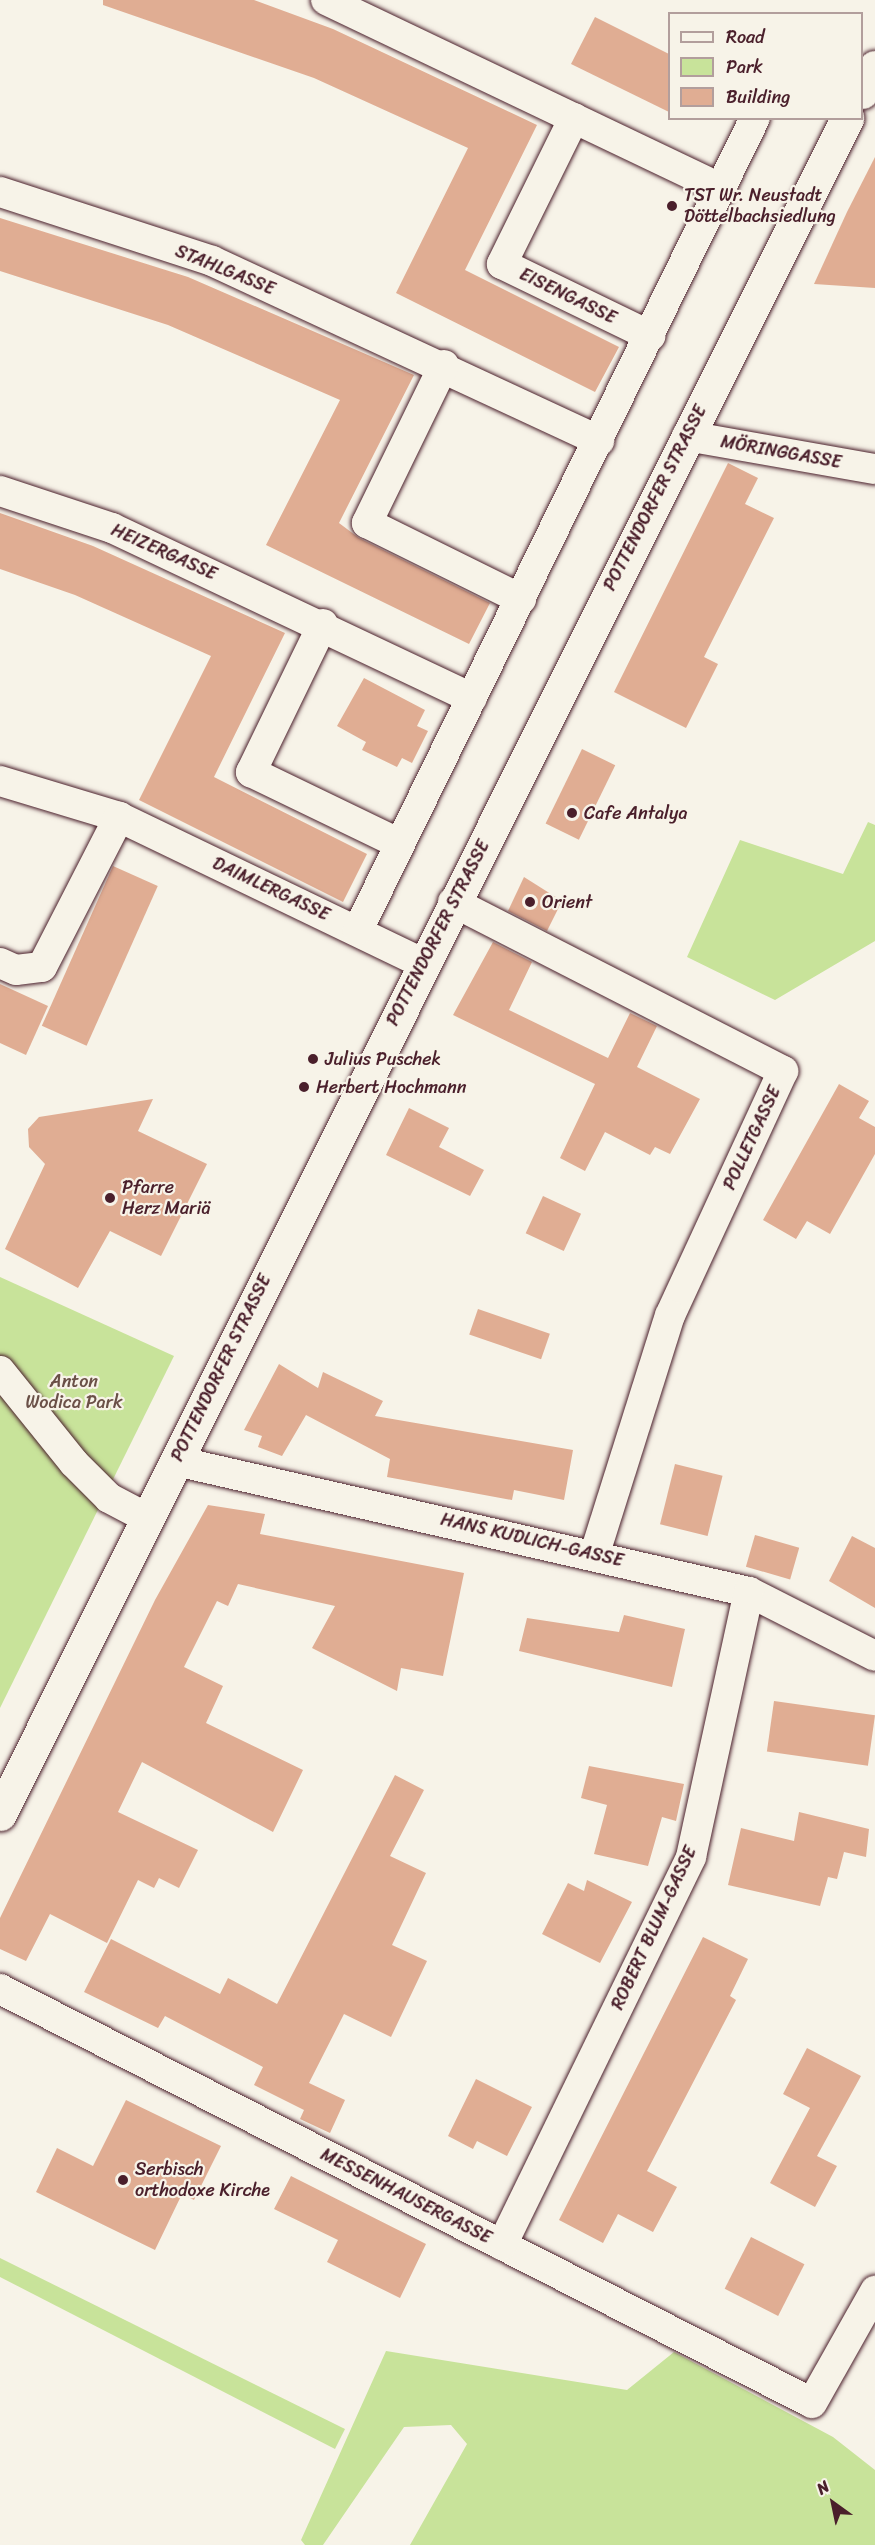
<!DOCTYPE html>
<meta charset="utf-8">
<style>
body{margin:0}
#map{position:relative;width:875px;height:2545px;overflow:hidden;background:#f7f3e8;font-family:Sriracha,sans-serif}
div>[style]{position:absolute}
.green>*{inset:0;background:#c8e39a}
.building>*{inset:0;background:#e0ad93;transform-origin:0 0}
.roads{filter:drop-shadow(0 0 2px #4a1f2b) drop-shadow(0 0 2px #4a1f2b)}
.street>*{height:30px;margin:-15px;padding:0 15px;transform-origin:15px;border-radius:15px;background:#f7f3e8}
.secondary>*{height:33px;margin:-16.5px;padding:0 16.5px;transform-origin:16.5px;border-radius:16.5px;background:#f7f3e8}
.dots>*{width:16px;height:16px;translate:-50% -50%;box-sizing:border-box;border:3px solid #f7f3e8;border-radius:50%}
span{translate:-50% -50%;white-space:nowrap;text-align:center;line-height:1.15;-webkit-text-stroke:4.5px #f7f3e8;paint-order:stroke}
.poi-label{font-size:18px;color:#4a1f2b}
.left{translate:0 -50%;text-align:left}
.street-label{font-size:18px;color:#4a1f2b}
.park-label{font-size:18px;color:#6a5047}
.legend{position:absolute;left:668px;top:12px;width:195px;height:108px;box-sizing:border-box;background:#f7f3e8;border:2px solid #b29e9c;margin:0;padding:8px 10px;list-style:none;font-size:18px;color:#4a1f2b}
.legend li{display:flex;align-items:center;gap:12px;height:30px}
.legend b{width:30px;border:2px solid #b29e9c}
.north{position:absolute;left:803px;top:2473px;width:60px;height:60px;-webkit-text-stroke:4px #f7f3e8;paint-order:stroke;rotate:327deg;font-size:16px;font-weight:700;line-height:24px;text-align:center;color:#4a1f2b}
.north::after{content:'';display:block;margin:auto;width:21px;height:27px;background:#4a1f2b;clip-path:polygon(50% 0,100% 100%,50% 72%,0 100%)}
</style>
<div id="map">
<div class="green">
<i style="clip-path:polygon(868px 822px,875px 825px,875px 941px,775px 1000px,687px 957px,740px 840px,843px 874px)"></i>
<i style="clip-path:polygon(0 1277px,174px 1356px,0 1708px)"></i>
<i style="clip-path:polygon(0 2258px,345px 2429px,335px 2449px,0 2277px)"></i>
<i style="clip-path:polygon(386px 2351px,627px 2390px,674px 2352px,833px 2437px,875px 2470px,875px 2545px,410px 2545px,467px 2444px,451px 2425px,404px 2427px,323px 2545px,305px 2545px,301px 2540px)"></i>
</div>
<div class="building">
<i style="clip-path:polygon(103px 0,254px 0,333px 29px,537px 125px,465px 270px,619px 347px,595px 392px,396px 293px,468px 148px,314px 78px,103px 5px)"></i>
<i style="clip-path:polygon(595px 17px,669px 54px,669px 112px,571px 64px)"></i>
<i style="clip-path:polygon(875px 157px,875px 288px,814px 284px,847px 212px)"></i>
<i style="clip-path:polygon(0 218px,188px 277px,414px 375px,339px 523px,359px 538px,490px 603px,469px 644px,266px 545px,340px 400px,168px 325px,0 271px)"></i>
<i style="clip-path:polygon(728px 463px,758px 478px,745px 504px,774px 518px,704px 657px,718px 664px,686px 728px,614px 692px)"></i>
<i style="clip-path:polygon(0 513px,93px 546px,285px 633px,214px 777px,367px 854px,343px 902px,139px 800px,211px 656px,75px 595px,0 569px)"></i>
<i style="clip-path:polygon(364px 678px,425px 710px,417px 726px,428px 731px,412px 763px,402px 758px,397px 767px,362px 750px,366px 742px,337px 726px)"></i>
<i style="left:582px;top:749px;width:37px;height:83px;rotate:26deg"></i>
<i style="left:113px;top:866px;width:49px;height:175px;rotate:24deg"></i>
<i style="clip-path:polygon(524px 877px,562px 901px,547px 931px,508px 911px)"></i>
<i style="clip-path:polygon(493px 942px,532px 962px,509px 1010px,608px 1058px,630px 1013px,657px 1026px,637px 1067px,700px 1099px,670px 1154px,655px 1147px,650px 1155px,605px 1132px,585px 1171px,560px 1158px,595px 1084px,453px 1015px)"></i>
<i style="clip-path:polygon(0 984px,48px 1006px,26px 1055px,0 1043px)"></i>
<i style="clip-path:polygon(839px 1084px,869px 1101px,859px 1118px,875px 1127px,875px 1154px,830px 1234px,807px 1221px,796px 1239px,763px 1220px)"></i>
<i style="clip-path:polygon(153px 1099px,138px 1131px,207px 1164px,161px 1256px,110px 1231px,78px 1288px,5px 1249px,45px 1164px,29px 1147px,28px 1129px,39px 1117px)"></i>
<i style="clip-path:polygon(409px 1108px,449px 1128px,439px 1147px,484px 1170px,470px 1196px,386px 1155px)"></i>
<i style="left:543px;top:1196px;width:42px;height:41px;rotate:25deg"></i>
<i style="left:478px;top:1309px;width:76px;height:27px;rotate:19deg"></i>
<i style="clip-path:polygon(279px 1364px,318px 1388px,323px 1372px,383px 1401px,375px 1416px,573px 1450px,564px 1500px,514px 1490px,512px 1500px,387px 1477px,390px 1459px,306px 1415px,282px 1456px,258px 1447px,262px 1436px,244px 1430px)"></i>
<i style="left:675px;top:1464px;width:49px;height:62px;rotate:14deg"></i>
<i style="clip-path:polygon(208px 1505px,265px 1514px,260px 1534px,464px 1573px,443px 1676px,401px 1668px,397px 1691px,312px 1648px,335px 1606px,238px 1584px,228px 1606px,217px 1601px,184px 1667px,223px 1686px,206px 1723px,303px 1770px,273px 1832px,142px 1762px,118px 1812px,198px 1850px,179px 1888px,159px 1878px,154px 1888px,138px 1880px,107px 1943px,50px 1914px,26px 1961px,0 1949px,0 1918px,155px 1600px)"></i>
<i style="left:755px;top:1535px;width:46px;height:33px;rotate:16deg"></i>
<i style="clip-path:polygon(852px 1536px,875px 1548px,875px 1608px,829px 1581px)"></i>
<i style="clip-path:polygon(624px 1615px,685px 1629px,672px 1687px,519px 1651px,527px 1618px,619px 1632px)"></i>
<i style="left:774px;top:1701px;width:102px;height:51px;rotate:8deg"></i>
<i style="clip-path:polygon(589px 1766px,684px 1784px,676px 1821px,662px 1817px,648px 1866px,594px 1854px,607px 1805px,581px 1798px)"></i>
<i style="clip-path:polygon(395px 1775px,424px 1790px,390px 1856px,426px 1873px,392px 1945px,427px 1961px,391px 2037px,344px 2014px,309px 2083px,345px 2100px,330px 2133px,300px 2119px,304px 2110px,254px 2085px,263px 2067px,165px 2016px,158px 2028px,84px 1992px,111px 1939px,220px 1994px,228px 1978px,277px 2004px)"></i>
<i style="clip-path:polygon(799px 1812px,869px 1829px,866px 1857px,844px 1852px,837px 1879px,828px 1877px,820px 1906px,728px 1885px,741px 1828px,794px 1841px)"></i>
<i style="clip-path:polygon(587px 1880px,632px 1902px,600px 1963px,542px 1934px,568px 1883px,584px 1891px)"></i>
<i style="clip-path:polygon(703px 1937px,748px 1959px,730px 1996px,736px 2000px,647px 2171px,677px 2187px,653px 2232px,618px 2214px,603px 2243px,559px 2220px)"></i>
<i style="clip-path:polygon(807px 2048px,861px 2076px,817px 2156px,837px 2166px,815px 2207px,770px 2183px,810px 2108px,783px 2094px)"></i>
<i style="clip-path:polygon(476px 2079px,532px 2107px,507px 2156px,477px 2141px,473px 2149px,448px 2136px)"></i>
<i style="clip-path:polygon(126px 2100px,221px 2146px,194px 2200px,182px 2194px,155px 2250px,36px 2192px,57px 2148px,93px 2166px)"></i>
<i style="clip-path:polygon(291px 2176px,426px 2244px,400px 2298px,327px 2262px,338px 2240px,274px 2209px)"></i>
<i style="left:751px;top:2237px;width:60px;height:58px;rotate:27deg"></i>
</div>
<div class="roads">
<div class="street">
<i style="left:326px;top:0;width:439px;rotate:25.5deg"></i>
<i style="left:574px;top:118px;width:163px;rotate:116.3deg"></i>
<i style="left:502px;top:264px;width:165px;rotate:25.9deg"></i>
<i style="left:0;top:192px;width:223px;rotate:18deg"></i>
<i style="left:212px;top:261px;width:427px;rotate:24.9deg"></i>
<i style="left:444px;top:365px;width:176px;rotate:116deg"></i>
<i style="left:367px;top:523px;width:172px;rotate:26.3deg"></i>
<i style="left:687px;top:436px;width:191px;rotate:10deg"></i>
<i style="left:0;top:491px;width:118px;rotate:18.3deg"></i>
<i style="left:112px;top:528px;width:398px;rotate:25.3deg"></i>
<i style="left:323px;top:624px;width:165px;rotate:115.9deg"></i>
<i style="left:251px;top:772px;width:165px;rotate:25.8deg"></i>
<i style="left:0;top:781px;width:124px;rotate:16.8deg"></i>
<i style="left:119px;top:817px;width:336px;rotate:25.7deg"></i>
<i style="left:453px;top:902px;width:371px;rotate:27.1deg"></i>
<i style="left:783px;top:1071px;width:269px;rotate:114.8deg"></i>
<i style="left:670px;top:1315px;width:250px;rotate:107.5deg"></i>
<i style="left:358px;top:930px;width:904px;rotate:-63.95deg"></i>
<i style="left:0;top:963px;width:17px;rotate:24deg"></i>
<i style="left:16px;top:970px;width:26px;rotate:-7deg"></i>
<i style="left:42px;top:967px;width:169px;rotate:-62.8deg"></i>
<i style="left:0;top:1371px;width:118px;rotate:51.2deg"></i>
<i style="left:74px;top:1463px;width:49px;rotate:45deg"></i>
<i style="left:109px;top:1498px;width:43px;rotate:27.8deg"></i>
<i style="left:176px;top:1461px;width:588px;rotate:12.88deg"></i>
<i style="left:749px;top:1592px;width:141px;rotate:26.9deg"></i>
<i style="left:0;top:1989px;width:911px;rotate:27.01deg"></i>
<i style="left:812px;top:2403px;width:129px;rotate:-60.6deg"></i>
<i style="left:502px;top:2245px;width:432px;rotate:-64deg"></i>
<i style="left:691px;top:1857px;width:271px;rotate:-77.7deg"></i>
</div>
<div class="secondary">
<i style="left:862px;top:92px;width:28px;rotate:-63deg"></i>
<i style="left:0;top:1814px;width:1896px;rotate:-63.46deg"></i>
</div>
</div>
<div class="dots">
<i style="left:672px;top:206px;background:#4a1f2b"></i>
<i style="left:572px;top:813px;background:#4a1f2b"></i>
<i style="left:530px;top:902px;background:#4a1f2b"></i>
<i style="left:313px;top:1059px;background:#4a1f2b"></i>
<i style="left:304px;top:1087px;background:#4a1f2b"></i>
<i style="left:110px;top:1198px;background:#4a1f2b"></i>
<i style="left:123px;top:2180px;background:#4a1f2b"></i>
</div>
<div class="poi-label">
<span class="left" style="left:684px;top:206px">TST Wr. Neustadt<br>Döttelbachsiedlung</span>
<span class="left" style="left:584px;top:813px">Cafe Antalya</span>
<span class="left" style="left:542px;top:902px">Orient</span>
<span class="left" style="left:325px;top:1059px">Julius Puschek</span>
<span class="left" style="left:316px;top:1087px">Herbert Hochmann</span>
<span class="left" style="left:122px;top:1198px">Pfarre<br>Herz Mariä</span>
<span class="left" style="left:135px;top:2180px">Serbisch<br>orthodoxe Kirche</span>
</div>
<div class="street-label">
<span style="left:225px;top:270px;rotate:22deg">STAHLGASSE</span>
<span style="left:568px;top:296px;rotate:26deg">EISENGASSE</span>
<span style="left:781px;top:452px;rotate:10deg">MÖRINGGASSE</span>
<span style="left:655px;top:498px;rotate:-63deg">POTTENDORFER STRASSE</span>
<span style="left:164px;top:552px;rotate:24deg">HEIZERGASSE</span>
<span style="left:271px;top:889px;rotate:25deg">DAIMLERGASSE</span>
<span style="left:438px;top:933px;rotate:-63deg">POTTENDORFER STRASSE</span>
<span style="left:752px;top:1138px;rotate:-65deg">POLLETGASSE</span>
<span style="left:221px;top:1368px;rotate:-64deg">POTTENDORFER STRASSE</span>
<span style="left:532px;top:1540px;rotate:13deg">HANS KUDLICH-GASSE</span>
<span style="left:654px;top:1928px;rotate:-65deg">ROBERT BLUM-GASSE</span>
<span style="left:406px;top:2196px;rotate:27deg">MESSENHAUSERGASSE</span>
</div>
<div class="park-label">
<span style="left:74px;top:1392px">Anton<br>Wodica Park</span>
</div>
<ul class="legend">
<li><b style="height:8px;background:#f7f3e8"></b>Road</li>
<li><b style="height:16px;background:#c8e39a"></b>Park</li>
<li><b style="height:16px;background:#e0ad93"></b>Building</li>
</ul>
<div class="north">N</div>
</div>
